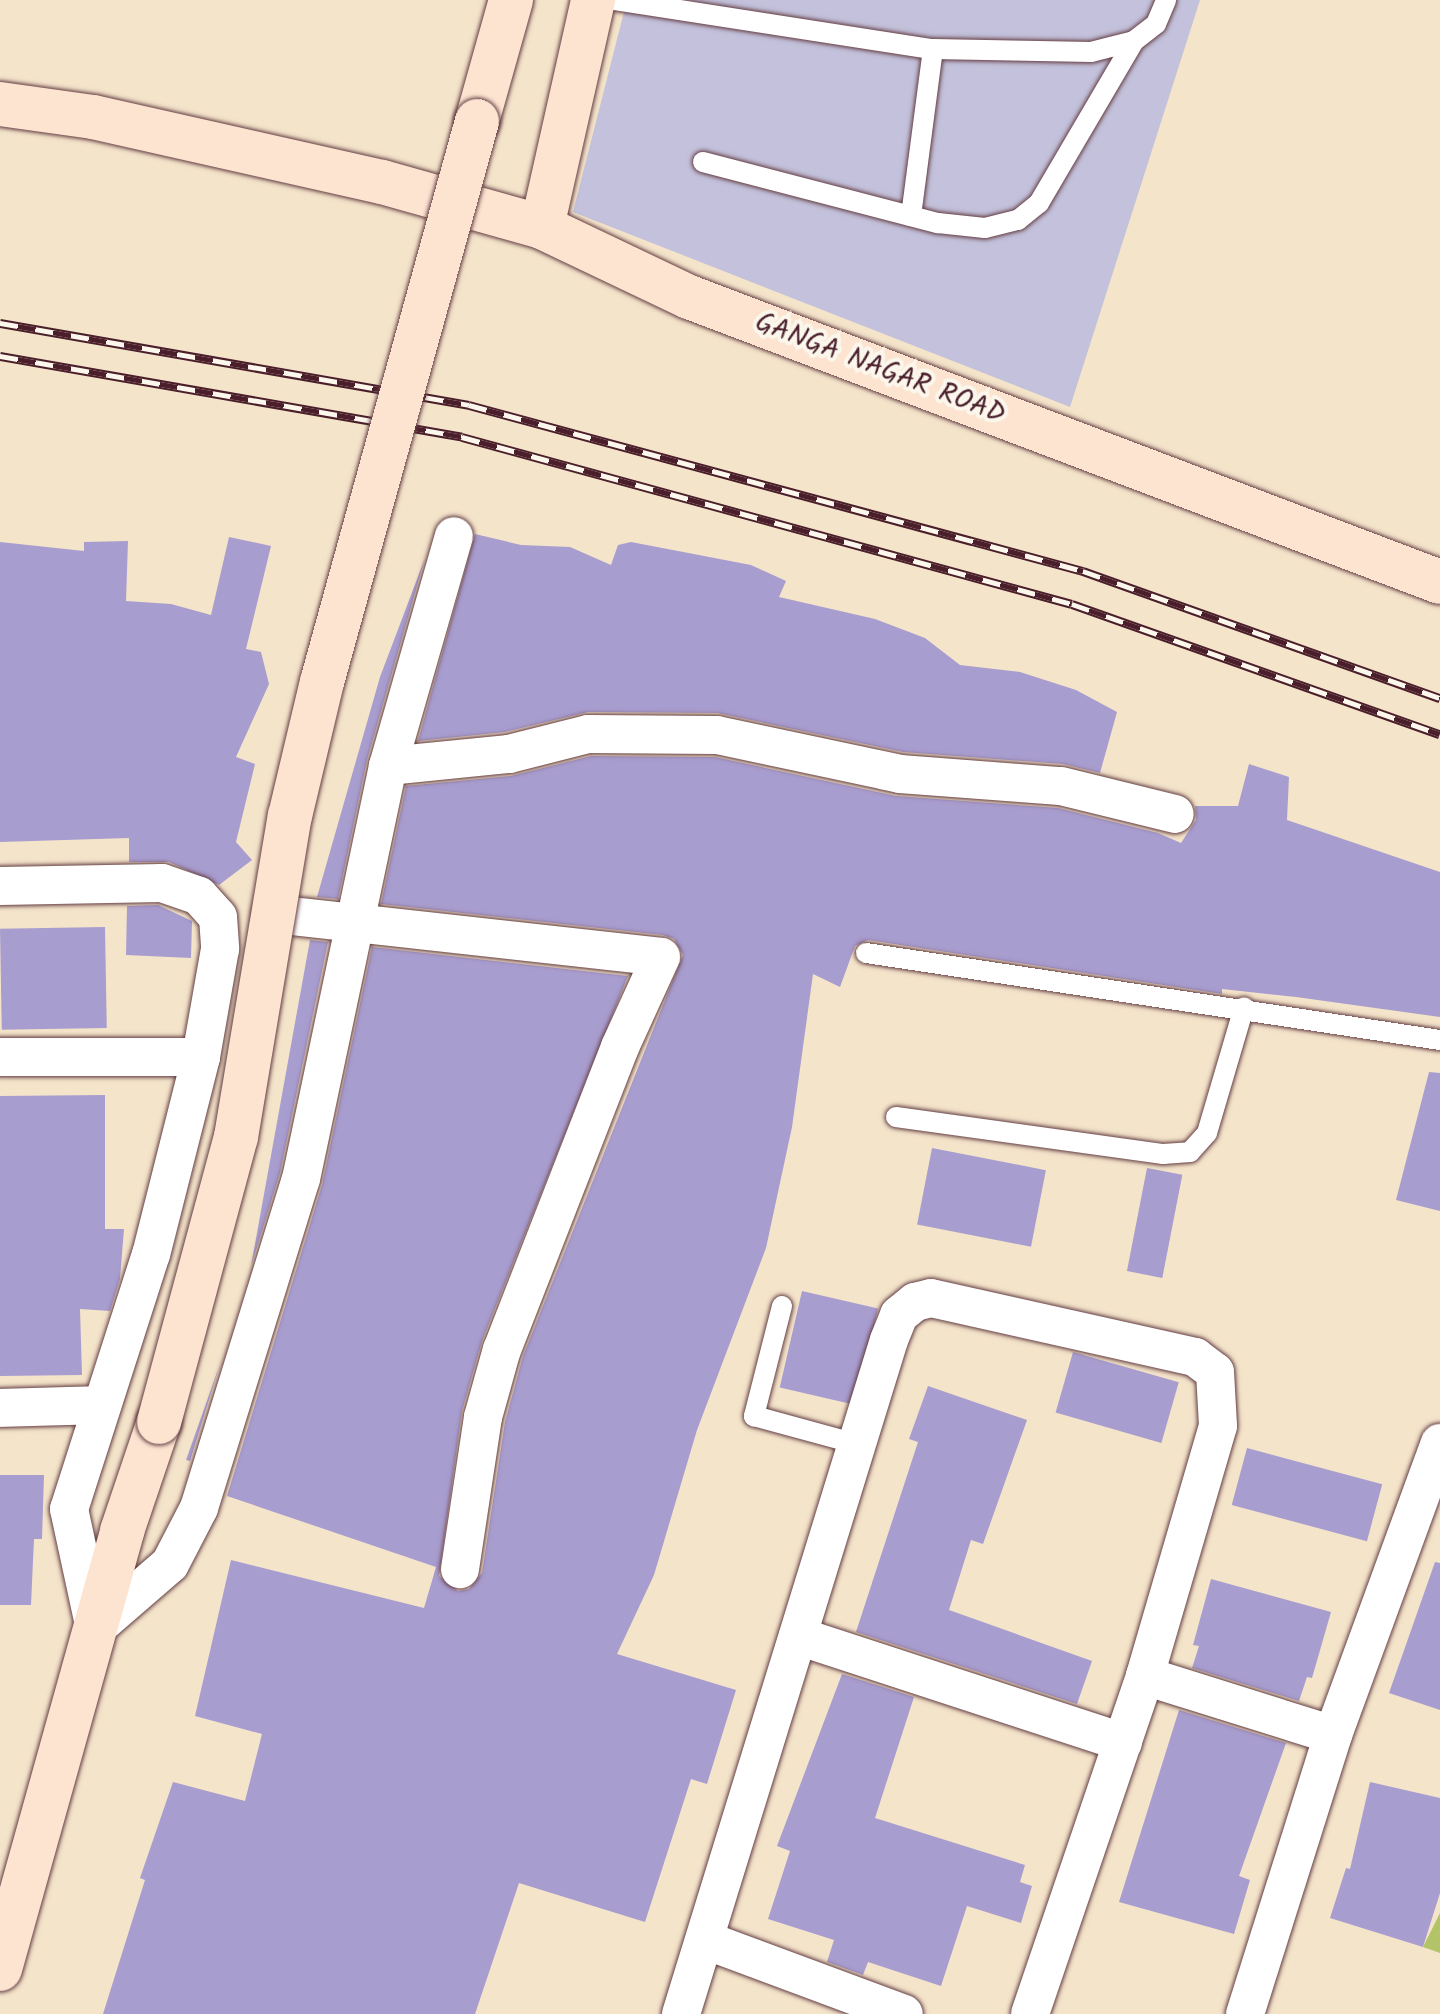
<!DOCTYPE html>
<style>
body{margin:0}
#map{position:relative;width:1440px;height:2014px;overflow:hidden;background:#f4e4ca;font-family:Kalam,sans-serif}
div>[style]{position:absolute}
.industrial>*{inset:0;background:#c3c1db}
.green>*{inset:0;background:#b2c467}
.building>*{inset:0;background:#a89dcf;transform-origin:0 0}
.roads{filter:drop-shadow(0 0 2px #643d43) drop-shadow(0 0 2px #643d43)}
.lane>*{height:20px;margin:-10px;padding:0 10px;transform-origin:10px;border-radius:10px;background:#fff}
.street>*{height:38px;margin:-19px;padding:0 19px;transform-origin:19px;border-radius:19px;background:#fff}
.secondary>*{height:44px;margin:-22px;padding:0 22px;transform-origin:22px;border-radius:22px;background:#fde4d1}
.rail>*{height:9px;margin-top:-4.5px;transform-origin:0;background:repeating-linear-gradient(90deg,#fbf7ec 0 18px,#4a1f2b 0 36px);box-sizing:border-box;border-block:2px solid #4a1f2b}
.bridges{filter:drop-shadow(0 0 2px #643d43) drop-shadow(0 0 2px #643d43)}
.secondary-bridge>*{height:44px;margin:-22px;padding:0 22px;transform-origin:22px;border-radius:22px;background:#fde4d1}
span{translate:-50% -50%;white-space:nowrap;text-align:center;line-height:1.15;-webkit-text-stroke:8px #fbf7ec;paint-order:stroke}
.street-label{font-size:28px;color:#4a1f2b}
</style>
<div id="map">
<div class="industrial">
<i style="clip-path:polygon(627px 0,1200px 0,1070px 407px,573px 212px)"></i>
</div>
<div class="green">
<i style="clip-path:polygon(1440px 1913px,1440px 1953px,1423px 1947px)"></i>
</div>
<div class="building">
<i style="clip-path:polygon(475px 534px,521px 545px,570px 547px,611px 565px,618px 545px,631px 542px,751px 565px,786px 581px,779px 597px,875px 619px,925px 638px,960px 665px,1020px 672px,1076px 690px,1117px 712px,1100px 773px,1063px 764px,903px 752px,717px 713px,588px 712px,505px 732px,418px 741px)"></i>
<i style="clip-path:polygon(229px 537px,271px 546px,246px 649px,261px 652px,269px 684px,236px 757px,255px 764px,236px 842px,252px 860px,219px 885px,169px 862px,129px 862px,129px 838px,0 842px,0 542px,84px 551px,84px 542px,128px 541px,126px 601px,171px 604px,211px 615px)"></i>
<i style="clip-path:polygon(425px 558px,367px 760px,338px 899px,317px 897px,380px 677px)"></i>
<i style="clip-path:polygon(591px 756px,715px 757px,896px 796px,1058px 808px,1158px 833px,1181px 843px,1196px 820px,1195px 806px,1238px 806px,1249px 764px,1289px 777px,1287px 820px,1440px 872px,1440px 1017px,1296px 997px,1222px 989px,1222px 994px,868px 940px,855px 946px,840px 987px,813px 974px,792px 1127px,766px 1248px,697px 1430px,654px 1575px,617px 1654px,736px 1690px,707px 1784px,691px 1779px,645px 1922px,519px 1883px,475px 2014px,103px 2014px,145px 1880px,140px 1878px,173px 1782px,245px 1801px,262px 1734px,195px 1716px,231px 1560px,424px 1608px,436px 1567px,227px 1496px,322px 1185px,372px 947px,628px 976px,482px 1341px,462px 1411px,439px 1576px,458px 1591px,469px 1589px,482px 1573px,505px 1422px,523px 1356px,683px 955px,674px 939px,663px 935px,381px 904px,406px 786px,511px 776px)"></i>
<i style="clip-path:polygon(158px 905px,192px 921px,191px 958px,126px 955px,127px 906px)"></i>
<i style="left:105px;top:927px;width:101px;height:105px;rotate:89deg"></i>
<i style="clip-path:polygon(310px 940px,328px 942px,280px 1173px,251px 1266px)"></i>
<i style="clip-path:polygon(1429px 1072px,1440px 1073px,1440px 1211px,1396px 1200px)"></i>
<i style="clip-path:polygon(105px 1095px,105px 1229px,124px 1229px,120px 1279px,110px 1311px,80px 1309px,82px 1375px,0 1376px,0 1096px)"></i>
<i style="left:932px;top:1148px;width:116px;height:78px;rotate:11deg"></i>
<i style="left:1147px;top:1168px;width:36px;height:105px;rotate:11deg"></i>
<i style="left:802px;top:1291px;width:78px;height:99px;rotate:13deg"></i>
<i style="left:1073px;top:1352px;width:110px;height:63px;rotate:16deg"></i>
<i style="clip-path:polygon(220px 1364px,190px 1461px,186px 1460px)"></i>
<i style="clip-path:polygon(928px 1386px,1027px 1420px,983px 1544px,971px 1540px,949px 1610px,1092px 1661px,1077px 1704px,856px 1632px,918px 1442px,909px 1439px)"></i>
<i style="left:1247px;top:1448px;width:140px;height:59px;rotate:15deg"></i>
<i style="clip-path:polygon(0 1475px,44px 1475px,42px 1539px,34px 1539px,31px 1605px,0 1605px)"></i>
<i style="clip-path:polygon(1435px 1562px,1440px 1563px,1440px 1710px,1389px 1693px)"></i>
<i style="clip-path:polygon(1211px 1579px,1331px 1612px,1312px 1678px,1307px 1677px,1299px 1701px,1192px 1668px,1199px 1646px,1193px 1645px)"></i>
<i style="clip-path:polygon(842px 1674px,914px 1697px,875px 1818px,1025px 1865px,1020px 1882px,1032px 1886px,1021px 1923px,967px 1906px,941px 1986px,868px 1962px,863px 1975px,827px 1962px,834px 1940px,768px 1919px,790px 1851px,777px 1846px)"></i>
<i style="clip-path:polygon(1179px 1710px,1286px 1743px,1239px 1876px,1250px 1880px,1234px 1934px,1119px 1902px)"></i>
<i style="clip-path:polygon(1370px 1782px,1440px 1798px,1440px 1893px,1423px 1947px,1330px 1918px,1346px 1868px,1350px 1869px)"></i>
</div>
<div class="roads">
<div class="lane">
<i style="left:615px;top:0;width:322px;rotate:8.8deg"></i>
<i style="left:933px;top:49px;width:158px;rotate:1.1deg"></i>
<i style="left:1091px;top:52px;width:44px;rotate:-14.3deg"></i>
<i style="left:1134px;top:41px;width:28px;rotate:-38deg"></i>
<i style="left:1156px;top:24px;width:26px;rotate:-67deg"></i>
<i style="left:703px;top:162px;width:243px;rotate:14.6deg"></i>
<i style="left:938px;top:223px;width:47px;rotate:6.1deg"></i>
<i style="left:985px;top:228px;width:34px;rotate:-14deg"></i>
<i style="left:1018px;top:220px;width:27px;rotate:-39deg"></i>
<i style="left:1039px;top:203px;width:188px;rotate:-59.6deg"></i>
<i style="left:911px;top:216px;width:168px;rotate:-82.5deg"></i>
<i style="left:866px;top:953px;width:581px;rotate:8.62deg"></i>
<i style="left:896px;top:1117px;width:270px;rotate:7.9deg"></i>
<i style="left:1163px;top:1154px;width:27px;rotate:-4deg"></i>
<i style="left:1190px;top:1152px;width:25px;rotate:-48deg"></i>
<i style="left:1207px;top:1133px;width:131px;rotate:-73.6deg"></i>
<i style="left:782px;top:1306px;width:114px;rotate:104.3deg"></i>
<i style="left:754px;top:1416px;width:107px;rotate:15.2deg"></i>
</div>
<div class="street">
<i style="left:388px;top:766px;width:122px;rotate:-5.7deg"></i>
<i style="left:509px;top:754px;width:81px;rotate:-14.2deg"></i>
<i style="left:588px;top:734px;width:129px;rotate:0.4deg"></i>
<i style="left:717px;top:735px;width:187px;rotate:12deg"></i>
<i style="left:900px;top:774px;width:161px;rotate:4.3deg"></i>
<i style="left:1061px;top:786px;width:117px;rotate:13.8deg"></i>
<i style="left:0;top:886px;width:162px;rotate:-1.1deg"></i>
<i style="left:162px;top:883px;width:39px;rotate:19deg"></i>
<i style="left:199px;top:896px;width:28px;rotate:48deg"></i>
<i style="left:218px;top:917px;width:32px;rotate:86deg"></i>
<i style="left:220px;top:949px;width:110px;rotate:100deg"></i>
<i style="left:201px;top:1057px;width:203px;rotate:104.2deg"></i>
<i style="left:151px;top:1254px;width:268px;rotate:107.8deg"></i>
<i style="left:69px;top:1509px;width:123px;rotate:77.8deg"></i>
<i style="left:95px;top:1629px;width:99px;rotate:-40.9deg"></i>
<i style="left:170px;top:1564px;width:63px;rotate:-62.6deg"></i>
<i style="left:199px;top:1508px;width:344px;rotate:-72.8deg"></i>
<i style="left:301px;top:1179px;width:422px;rotate:-78.1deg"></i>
<i style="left:388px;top:766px;width:239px;rotate:-74deg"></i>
<i style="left:273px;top:914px;width:390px;rotate:6.3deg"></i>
<i style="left:661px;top:957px;width:99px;rotate:114.5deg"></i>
<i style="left:620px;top:1047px;width:324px;rotate:111.3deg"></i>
<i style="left:502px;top:1349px;width:71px;rotate:105.6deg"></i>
<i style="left:483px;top:1417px;width:154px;rotate:98.6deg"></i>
<i style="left:0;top:1057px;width:201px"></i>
<i style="left:0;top:1408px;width:102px;rotate:-1.7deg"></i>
<i style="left:798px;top:1636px;width:342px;rotate:18.1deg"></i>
<i style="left:1145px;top:1676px;width:197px;rotate:17.4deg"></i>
<i style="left:705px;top:1940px;width:212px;rotate:20.4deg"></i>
<i style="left:681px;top:2014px;width:705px;rotate:-72.85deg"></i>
<i style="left:889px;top:1340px;width:27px;rotate:-68deg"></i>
<i style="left:899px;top:1315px;width:21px;rotate:-39deg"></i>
<i style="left:915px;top:1302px;width:16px;rotate:-14deg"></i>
<i style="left:931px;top:1298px;width:271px;rotate:12.6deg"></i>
<i style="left:1195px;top:1357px;width:25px;rotate:37deg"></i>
<i style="left:1215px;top:1372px;width:54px;rotate:86.8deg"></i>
<i style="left:1218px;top:1426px;width:260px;rotate:106.3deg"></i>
<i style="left:1145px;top:1676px;width:357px;rotate:108.8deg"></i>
<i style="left:1245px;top:2014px;width:293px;rotate:-72.5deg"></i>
<i style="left:1333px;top:1735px;width:311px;rotate:-69.9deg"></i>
</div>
<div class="secondary">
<i style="left:0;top:104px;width:94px;rotate:8deg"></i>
<i style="left:93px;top:117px;width:296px;rotate:12.7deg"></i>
<i style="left:382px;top:182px;width:166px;rotate:15.7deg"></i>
<i style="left:542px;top:227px;width:163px;rotate:25.5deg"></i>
<i style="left:689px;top:297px;width:803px;rotate:20.78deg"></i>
<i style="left:477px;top:121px;width:126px;rotate:-74.3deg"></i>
<i style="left:542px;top:227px;width:233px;rotate:-77.3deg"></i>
<i style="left:0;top:1969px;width:455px;rotate:-74.4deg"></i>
<i style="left:122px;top:1531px;width:115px;rotate:-71.3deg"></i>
</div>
</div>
<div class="rail">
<i style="left:0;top:323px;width:476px;rotate:9.9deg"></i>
<i style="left:469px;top:405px;width:636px;rotate:15.13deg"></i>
<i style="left:1083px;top:571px;width:379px;rotate:19.6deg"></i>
<i style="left:0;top:356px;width:469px;rotate:9.9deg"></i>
<i style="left:462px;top:437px;width:632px;rotate:15.31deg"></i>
<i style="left:1072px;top:604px;width:390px;rotate:19.5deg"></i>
</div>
<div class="bridges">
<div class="secondary-bridge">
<i style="left:159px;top:1422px;width:295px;rotate:-74.9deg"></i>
<i style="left:236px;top:1137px;width:326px;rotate:-80.5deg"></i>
<i style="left:290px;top:816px;width:138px;rotate:-76.6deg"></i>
<i style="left:322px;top:682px;width:582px;rotate:-74.55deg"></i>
</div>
</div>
<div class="street-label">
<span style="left:880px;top:369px;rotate:21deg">GANGA NAGAR ROAD</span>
</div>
</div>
